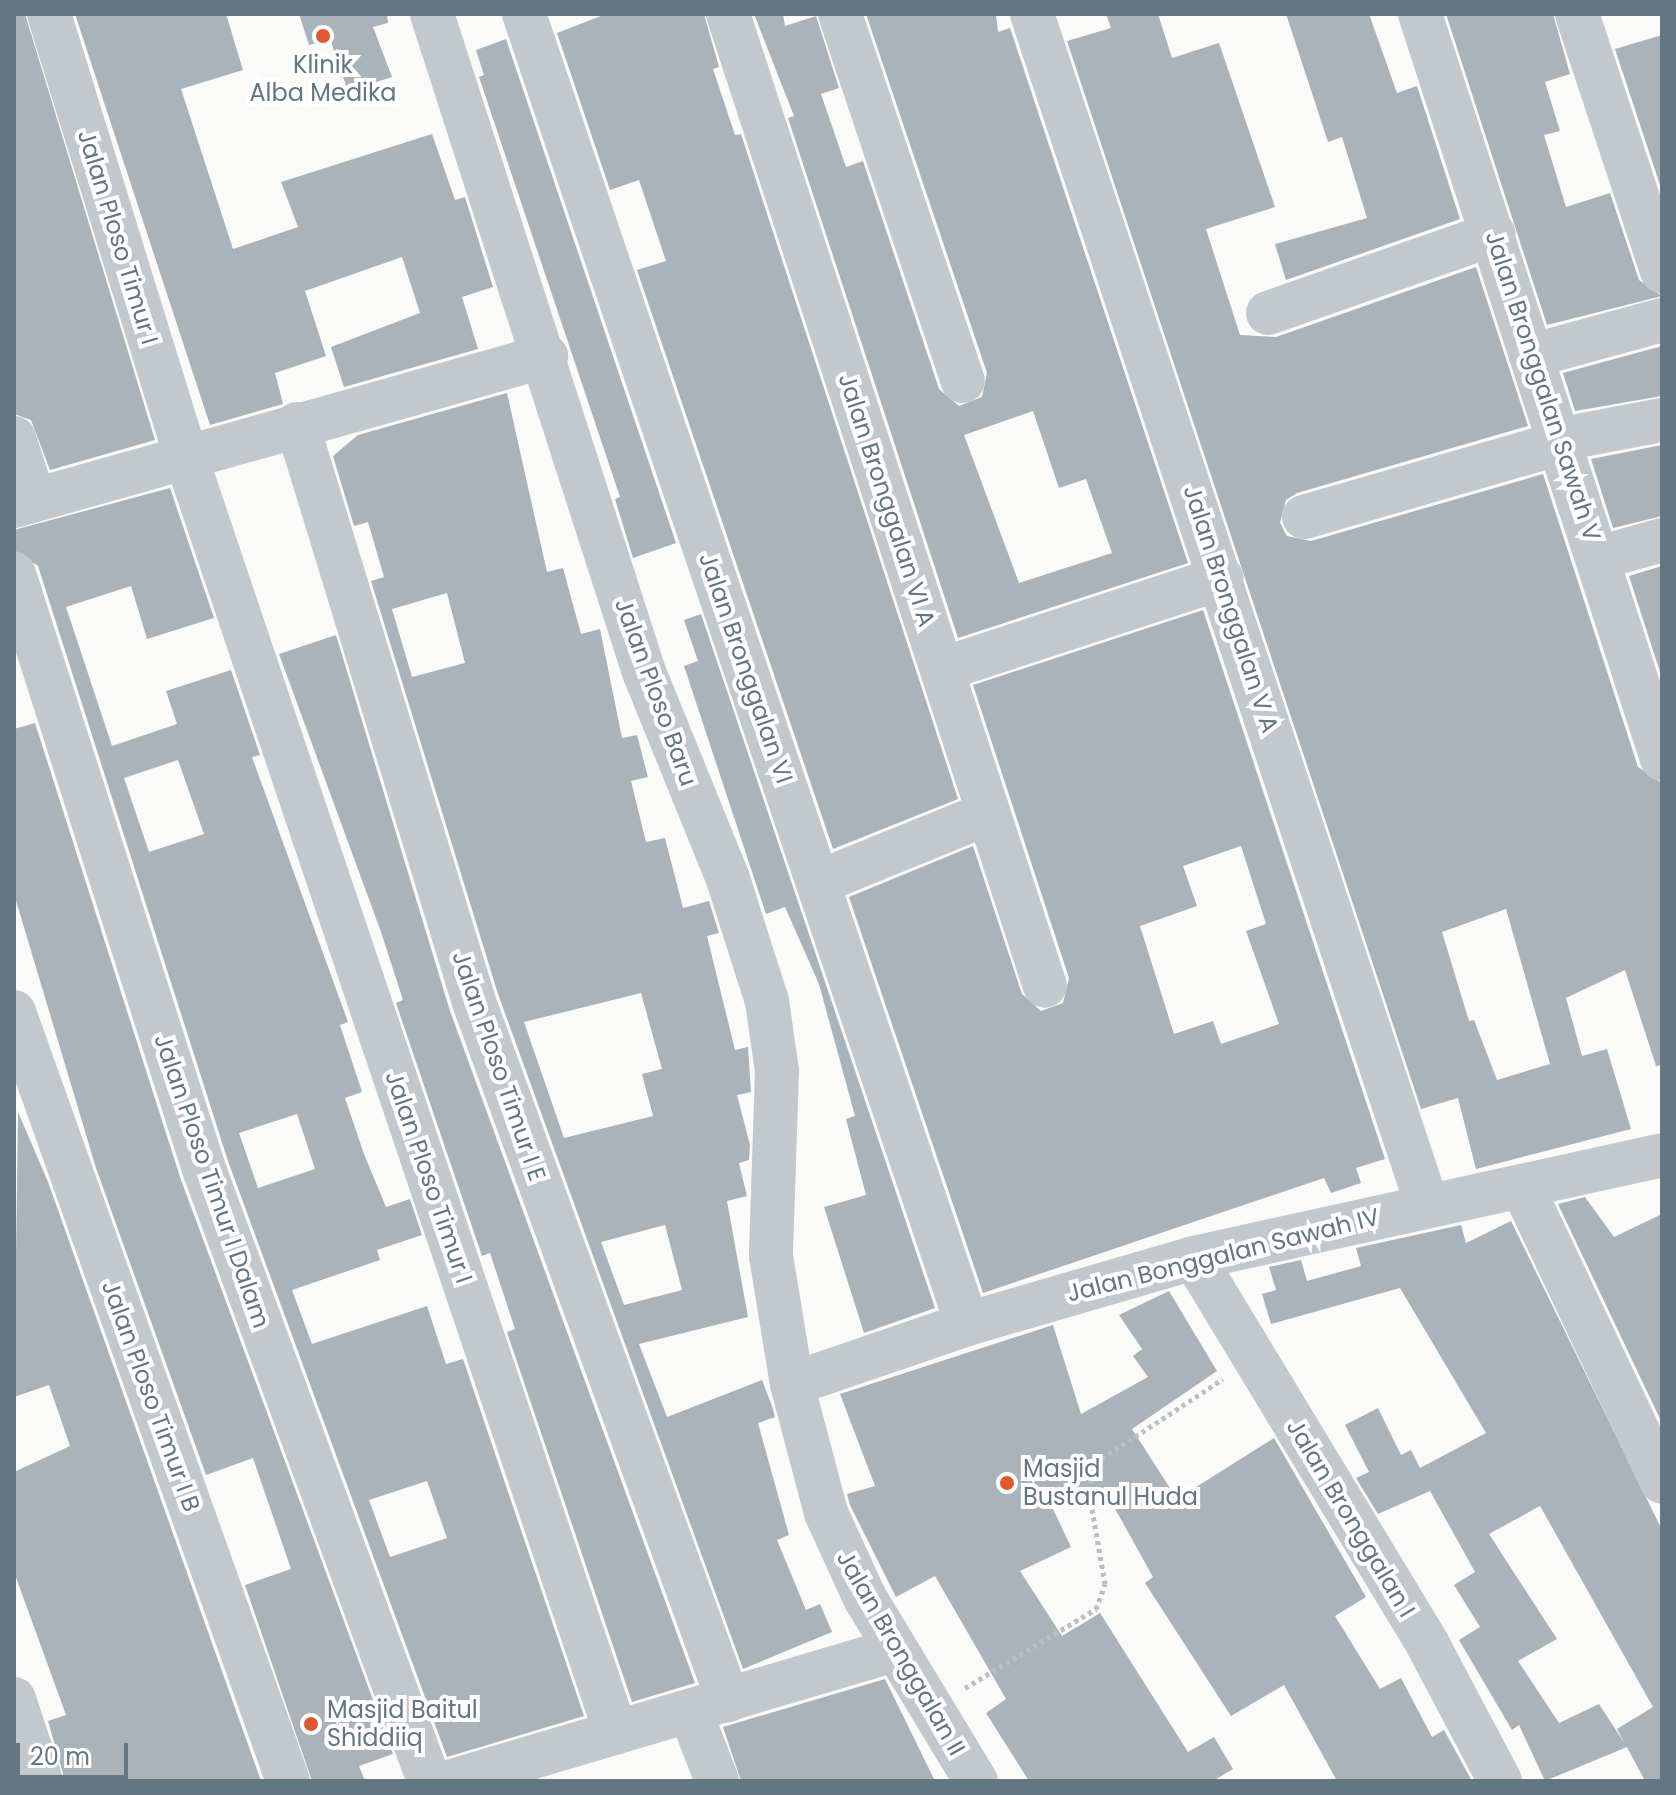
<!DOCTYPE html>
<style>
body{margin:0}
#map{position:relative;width:1676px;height:1795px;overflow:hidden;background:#fafaf8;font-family:Poppins,sans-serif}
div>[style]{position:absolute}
.building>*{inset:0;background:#aab3b9}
.path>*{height:5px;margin-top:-2.5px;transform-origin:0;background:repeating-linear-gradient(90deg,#bbbfc2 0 4px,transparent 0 8px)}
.minor>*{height:44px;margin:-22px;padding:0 22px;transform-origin:22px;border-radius:22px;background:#c3c8cc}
.dots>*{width:22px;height:22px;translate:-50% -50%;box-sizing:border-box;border:4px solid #fff;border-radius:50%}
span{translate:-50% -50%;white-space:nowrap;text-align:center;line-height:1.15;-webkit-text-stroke:8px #fff;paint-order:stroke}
.poi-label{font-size:24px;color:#657683}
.left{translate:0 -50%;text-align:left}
.street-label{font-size:24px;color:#657683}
.frame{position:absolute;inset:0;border:16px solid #657683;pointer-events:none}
.scale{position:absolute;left:16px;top:1743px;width:112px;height:36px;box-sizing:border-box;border:4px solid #657683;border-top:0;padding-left:10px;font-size:24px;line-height:28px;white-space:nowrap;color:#657683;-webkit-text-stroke:6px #fff;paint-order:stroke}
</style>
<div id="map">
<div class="building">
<i style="clip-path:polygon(14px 14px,25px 14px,155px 440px,50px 470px,31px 420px,14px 414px)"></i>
<i style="clip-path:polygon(75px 14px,226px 14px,243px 70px,181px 89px,233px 249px,298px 227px,281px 182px,432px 134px,455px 200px,465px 197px,493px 287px,462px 297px,478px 349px,344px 387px,331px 347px,420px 313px,402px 257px,305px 291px,326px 356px,275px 373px,283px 404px,210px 425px)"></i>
<i style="clip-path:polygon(299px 14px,387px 14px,388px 23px,373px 27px,392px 77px,348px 91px,330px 39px,309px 45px)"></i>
<i style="clip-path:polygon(606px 14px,704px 14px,719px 67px,713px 69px,735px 135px,741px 134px,958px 799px,833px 849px,637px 270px,666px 261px,639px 180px,610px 190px,557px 33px)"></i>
<i style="clip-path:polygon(evenodd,754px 14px,783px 14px,785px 26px,816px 16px,839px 88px,821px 94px,846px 167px,863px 161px,939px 389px,959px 406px,982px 397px,987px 373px,866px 14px,996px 14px,998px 32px,1010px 28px,1188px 563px,958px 638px,788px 118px,794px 116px,754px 14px,1033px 411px,1059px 488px,1086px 479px,1112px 553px,1019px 583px,964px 435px,1033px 411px)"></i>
<i style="clip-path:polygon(evenodd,1106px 14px,1158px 14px,1172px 58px,1219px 43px,1275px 207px,1206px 229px,1240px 335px,1276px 337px,1476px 267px,1528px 426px,1297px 493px,1286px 500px,1280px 523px,1287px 536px,1311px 541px,1543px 474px,1638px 767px,1662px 783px,1662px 1065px,1656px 1066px,1625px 970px,1566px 998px,1582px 1056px,1607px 1049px,1631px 1129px,1476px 1169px,1458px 1098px,1421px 1109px,1067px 41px,1111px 28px,1106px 14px,1506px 909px,1550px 1064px,1497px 1080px,1474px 1020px,1469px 1021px,1442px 932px,1506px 909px)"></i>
<i style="clip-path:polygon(1286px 14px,1369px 14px,1397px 93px,1417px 86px,1460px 219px,1286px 280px,1275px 244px,1367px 218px,1342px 137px,1328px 142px)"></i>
<i style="clip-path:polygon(1446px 14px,1553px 14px,1570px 74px,1545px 82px,1560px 131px,1544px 135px,1566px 207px,1610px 193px,1639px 280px,1662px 296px,1547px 325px)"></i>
<i style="clip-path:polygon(1662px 35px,1662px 191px,1615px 49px)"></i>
<i style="clip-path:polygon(506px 39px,676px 543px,633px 558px,615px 499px,620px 497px,479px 77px,484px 75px,476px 50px)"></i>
<i style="clip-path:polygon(1662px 346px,1662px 396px,1575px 411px,1563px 373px)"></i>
<i style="clip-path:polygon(evenodd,507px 393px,547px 572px,563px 568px,581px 634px,600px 629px,622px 738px,637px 735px,648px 777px,631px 781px,646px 842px,665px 838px,683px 908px,709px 901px,719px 933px,707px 936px,735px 1050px,748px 1047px,751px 1092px,737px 1095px,750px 1145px,749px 1160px,739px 1163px,747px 1196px,727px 1201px,748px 1317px,639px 1344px,667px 1417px,762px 1380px,772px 1406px,775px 1417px,758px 1423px,789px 1535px,777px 1540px,806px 1610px,820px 1604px,832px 1632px,743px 1669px,498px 994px,371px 581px,384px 577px,368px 522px,354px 526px,333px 456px,358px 435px,507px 393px,447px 593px,465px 663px,412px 677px,392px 609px,447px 593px,507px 393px,641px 993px,662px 1069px,642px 1074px,653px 1116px,564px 1138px,524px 1022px,641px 993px,507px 393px,665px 1225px,682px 1290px,624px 1305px,601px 1242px,665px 1225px)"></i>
<i style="clip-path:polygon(1662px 445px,1662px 516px,1613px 528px,1591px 459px)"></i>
<i style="clip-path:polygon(evenodd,170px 488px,214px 618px,147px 639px,131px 586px,66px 607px,112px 746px,177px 724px,166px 691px,231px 670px,260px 755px,252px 757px,348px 1022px,340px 1025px,362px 1092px,345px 1098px,364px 1154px,386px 1207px,410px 1199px,422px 1235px,377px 1250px,380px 1260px,292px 1290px,312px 1344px,427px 1306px,446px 1364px,463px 1359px,584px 1716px,447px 1757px,228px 1161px,38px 566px,14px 550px,14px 530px,170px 488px,178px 760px,204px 834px,149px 852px,124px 778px,178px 760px,170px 488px,297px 1114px,315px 1169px,258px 1188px,239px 1133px,297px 1114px,170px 488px,427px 1481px,447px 1538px,390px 1557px,369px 1500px,427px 1481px)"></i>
<i style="clip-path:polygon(1662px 566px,1662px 678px,1629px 576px)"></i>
<i style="clip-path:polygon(evenodd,1203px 610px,1385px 1159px,1356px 1168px,1361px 1183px,1331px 1193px,1324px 1178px,983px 1293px,849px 897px,973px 846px,1022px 994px,1041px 1011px,1063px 1003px,1069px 978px,973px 685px,1203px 610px,1241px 846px,1266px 924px,1246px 931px,1279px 1024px,1221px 1044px,1213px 1021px,1174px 1034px,1140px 926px,1197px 906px,1183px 866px,1241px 846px)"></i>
<i style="clip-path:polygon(701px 614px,935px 1308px,864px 1333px,824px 1207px,866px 1195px,846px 1119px,855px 1116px,819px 984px,785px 907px,766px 914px,684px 666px,698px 661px,684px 620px)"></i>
<i style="clip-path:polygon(336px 635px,450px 1011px,695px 1683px,632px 1702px,507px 1332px,515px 1329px,490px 1253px,482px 1256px,396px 1003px,403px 1000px,381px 932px,279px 654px)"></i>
<i style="clip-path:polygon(35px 723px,180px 1177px,393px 1754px,359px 1766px,365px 1781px,312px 1781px,245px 1585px,291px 1569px,253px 1458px,206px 1475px,96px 1168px,14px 894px,14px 729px)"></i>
<i style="clip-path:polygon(18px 1112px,48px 1182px,261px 1781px,65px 1781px,48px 1721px,66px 1715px,14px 1572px,14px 1472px,70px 1446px,49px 1385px,14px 1397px)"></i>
<i style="clip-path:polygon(1585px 1197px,1614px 1237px,1662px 1214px,1662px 1423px,1558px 1204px)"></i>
<i style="clip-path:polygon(evenodd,1511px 1221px,1662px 1530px,1662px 1781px,1645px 1781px,1627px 1747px,1545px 1781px,1519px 1725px,1512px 1730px,1459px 1640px,1480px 1627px,1454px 1585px,1475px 1572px,1430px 1491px,1378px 1514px,1356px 1478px,1369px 1472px,1345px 1425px,1378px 1408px,1401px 1455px,1411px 1450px,1420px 1468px,1486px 1433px,1400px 1288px,1271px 1324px,1262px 1294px,1276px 1290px,1269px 1267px,1301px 1260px,1307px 1281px,1361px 1266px,1356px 1248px,1461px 1225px,1466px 1243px,1511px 1221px,1540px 1506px,1653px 1707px,1617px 1729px,1625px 1744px,1599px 1704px,1559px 1723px,1518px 1661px,1557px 1639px,1489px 1534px,1540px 1506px)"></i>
<i style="clip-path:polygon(1169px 1291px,1217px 1371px,1132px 1429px,1177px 1499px,1274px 1438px,1366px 1597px,1335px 1616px,1380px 1689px,1401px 1678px,1432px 1737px,1444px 1730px,1472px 1781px,1337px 1781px,1284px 1685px,1231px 1716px,1145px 1583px,1153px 1577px,1104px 1489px,1053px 1509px,1071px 1547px,1020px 1571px,1062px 1636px,1100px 1613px,1188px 1752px,1214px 1737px,1233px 1769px,1213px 1781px,1029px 1781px,986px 1713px,1006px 1699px,935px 1576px,896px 1597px,850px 1505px,847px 1494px,875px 1486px,840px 1394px,1053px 1325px,1081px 1414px,1148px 1377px,1133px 1356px,1142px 1349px,1119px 1315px)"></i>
<i style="clip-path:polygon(885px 1679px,935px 1781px,741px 1781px,723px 1727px)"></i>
</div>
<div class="path">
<i style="left:965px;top:1688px;width:153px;rotate:-31.1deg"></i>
<i style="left:1096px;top:1609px;width:27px;rotate:-70deg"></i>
<i style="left:1105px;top:1584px;width:94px;rotate:-99.8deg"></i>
<i style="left:1089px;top:1491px;width:29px;rotate:-78deg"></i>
<i style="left:1095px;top:1463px;width:153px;rotate:-33.3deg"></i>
</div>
<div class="minor">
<i style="left:49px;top:14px;width:467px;rotate:72.8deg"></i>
<i style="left:187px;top:460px;width:1343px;rotate:71.38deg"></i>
<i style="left:432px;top:14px;width:691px;rotate:72.14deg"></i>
<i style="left:644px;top:672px;width:223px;rotate:67.9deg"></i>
<i style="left:728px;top:879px;width:128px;rotate:72.3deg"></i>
<i style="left:767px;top:1001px;width:71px;rotate:81.9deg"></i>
<i style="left:777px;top:1071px;width:185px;rotate:91.9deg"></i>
<i style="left:771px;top:1256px;width:130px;rotate:80.7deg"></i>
<i style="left:792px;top:1384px;width:133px;rotate:75.2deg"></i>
<i style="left:826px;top:1513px;width:94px;rotate:65.4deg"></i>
<i style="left:865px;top:1598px;width:214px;rotate:58.8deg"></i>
<i style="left:524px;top:14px;width:1383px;rotate:71.32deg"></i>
<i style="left:728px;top:14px;width:1022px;rotate:71.94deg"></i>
<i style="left:840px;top:14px;width:387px;rotate:71.5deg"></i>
<i style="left:1032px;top:14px;width:1255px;rotate:71.65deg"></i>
<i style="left:1420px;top:14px;width:783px;rotate:72deg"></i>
<i style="left:1577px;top:14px;width:271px;rotate:71.7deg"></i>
<i style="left:1268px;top:313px;width:239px;rotate:-19.3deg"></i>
<i style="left:1534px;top:355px;width:133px;rotate:-15.3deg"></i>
<i style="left:297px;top:424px;width:604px;rotate:72.97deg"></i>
<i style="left:474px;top:1002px;width:743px;rotate:70deg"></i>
<i style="left:14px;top:438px;width:65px;rotate:72.1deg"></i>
<i style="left:1562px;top:439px;width:102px;rotate:-10.8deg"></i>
<i style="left:14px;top:506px;width:553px;rotate:-15.75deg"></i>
<i style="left:1304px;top:517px;width:270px;rotate:-16.1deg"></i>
<i style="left:1599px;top:558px;width:66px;rotate:-15.9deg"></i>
<i style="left:14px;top:574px;width:625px;rotate:72.29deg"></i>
<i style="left:204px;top:1169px;width:652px;rotate:69.81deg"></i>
<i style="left:943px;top:669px;width:293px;rotate:-18.1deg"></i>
<i style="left:819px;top:882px;width:183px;rotate:-22.1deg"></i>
<i style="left:14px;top:1012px;width:816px;rotate:70.39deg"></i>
<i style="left:1522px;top:1186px;width:327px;rotate:64.7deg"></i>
<i style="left:1194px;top:1258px;width:452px;rotate:58.8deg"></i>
<i style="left:1428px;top:1645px;width:154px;rotate:62.1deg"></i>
<i style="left:792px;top:1384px;width:185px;rotate:-18.9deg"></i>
<i style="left:967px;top:1324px;width:236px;rotate:-16.2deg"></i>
<i style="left:1194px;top:1258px;width:479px;rotate:-12.4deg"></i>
<i style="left:14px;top:1699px;width:86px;rotate:71.8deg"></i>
<i style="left:690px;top:1711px;width:75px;rotate:68.9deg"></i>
<i style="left:452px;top:1781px;width:462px;rotate:-16.5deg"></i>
</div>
<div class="dots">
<i style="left:323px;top:36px;background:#e4572e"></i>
<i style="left:1007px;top:1483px;background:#e4572e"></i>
<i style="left:311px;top:1724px;background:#e4572e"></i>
</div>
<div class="poi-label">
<span style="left:323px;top:79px">Klinik<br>Alba Medika</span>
<span class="left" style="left:1023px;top:1483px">Masjid<br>Bustanul Huda</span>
<span class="left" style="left:327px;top:1724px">Masjid Baitul<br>Shiddiiq</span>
</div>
<div class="street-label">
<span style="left:118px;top:237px;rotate:73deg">Jalan Ploso Timur I</span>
<span style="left:1543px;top:386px;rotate:72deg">Jalan Bronggalan Sawah V</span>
<span style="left:887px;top:500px;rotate:72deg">Jalan Bronggalan VI A</span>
<span style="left:1231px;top:609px;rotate:72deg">Jalan Bronggalan V A</span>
<span style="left:746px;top:668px;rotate:71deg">Jalan Bronggalan VI</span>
<span style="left:656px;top:692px;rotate:70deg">Jalan Ploso Baru</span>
<span style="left:499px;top:1066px;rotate:71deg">Jalan Ploso Timur I E</span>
<span style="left:429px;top:1177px;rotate:71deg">Jalan Ploso Timur I</span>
<span style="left:212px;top:1181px;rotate:71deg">Jalan Ploso Timur I Dalam</span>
<span style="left:1223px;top:1255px;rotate:-14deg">Jalan Bonggalan Sawah IV</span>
<span style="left:151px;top:1396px;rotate:70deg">Jalan Ploso Timur I B</span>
<span style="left:1351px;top:1518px;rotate:59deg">Jalan Bronggalan I</span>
<span style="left:901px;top:1653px;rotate:60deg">Jalan Bronggalan II</span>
</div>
<div class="frame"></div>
<div class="scale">20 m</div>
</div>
